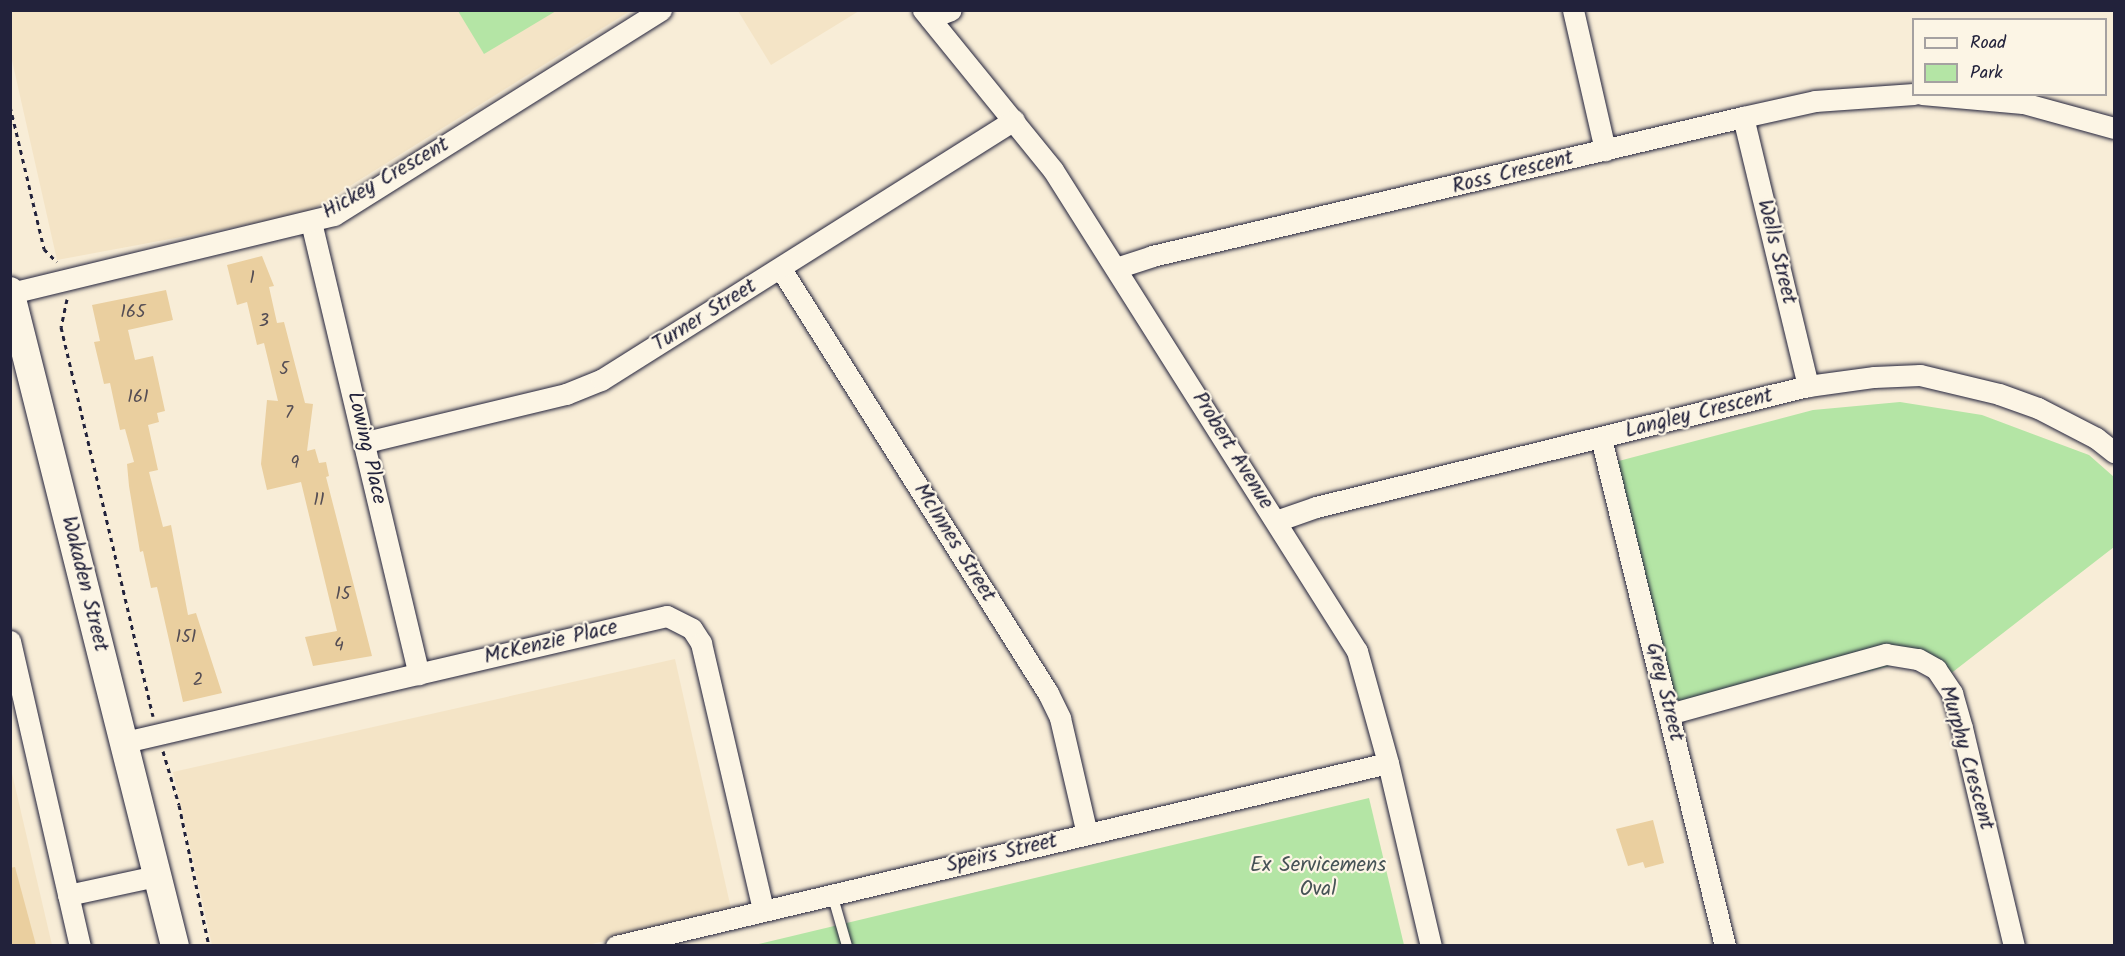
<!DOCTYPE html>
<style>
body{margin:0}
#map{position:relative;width:2125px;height:956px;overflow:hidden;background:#f8edd7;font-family:Kalam,sans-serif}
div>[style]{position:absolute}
.built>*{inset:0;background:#f4e4c6}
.green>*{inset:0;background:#b4e5a5}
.building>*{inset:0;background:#eacf9f}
.path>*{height:3px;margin-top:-1.5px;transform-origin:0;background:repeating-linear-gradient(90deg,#22223b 0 4.5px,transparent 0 9px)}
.roads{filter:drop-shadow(0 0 2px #22223b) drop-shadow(0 0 2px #22223b)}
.lane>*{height:10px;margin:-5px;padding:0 5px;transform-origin:5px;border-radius:5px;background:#fcf5e5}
.street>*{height:21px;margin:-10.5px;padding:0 10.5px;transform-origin:10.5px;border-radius:10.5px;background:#fcf5e5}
.secondary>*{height:28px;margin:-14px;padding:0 14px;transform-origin:14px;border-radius:14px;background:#fcf5e5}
span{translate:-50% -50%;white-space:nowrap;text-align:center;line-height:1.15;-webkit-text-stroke:4.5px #fcf5e5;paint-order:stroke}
.number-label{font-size:18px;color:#544d54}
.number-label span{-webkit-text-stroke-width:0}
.street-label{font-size:21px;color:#22223b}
.park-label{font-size:21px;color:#465356}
.frame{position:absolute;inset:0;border:12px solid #22223b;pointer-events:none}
.legend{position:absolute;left:1912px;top:18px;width:195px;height:78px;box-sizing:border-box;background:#fcf5e5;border:2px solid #a5a1a1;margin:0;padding:8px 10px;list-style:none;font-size:18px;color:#22223b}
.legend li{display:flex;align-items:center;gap:12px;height:30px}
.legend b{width:30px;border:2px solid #a5a1a1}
</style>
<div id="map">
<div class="built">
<i style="clip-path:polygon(10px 11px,630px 11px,305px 214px,57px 260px,11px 56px)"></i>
<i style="clip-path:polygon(738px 11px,859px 11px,771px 65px)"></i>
<i style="clip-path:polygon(675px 659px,732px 913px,587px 945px,212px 945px,173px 772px)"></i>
<i style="clip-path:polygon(11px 769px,52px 945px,11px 945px)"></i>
</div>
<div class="green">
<i style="clip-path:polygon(458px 11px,556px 11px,484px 54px)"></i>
<i style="clip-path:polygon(1900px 402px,1982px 415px,2089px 455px,2114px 477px,2114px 547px,1945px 678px,1902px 663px,1671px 721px,1611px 463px,1813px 410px)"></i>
<i style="clip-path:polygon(1369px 798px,1404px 945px,750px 946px)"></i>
</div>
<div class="building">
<i style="clip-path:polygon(262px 256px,274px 286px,269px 287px,277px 323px,284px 322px,305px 403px,313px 404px,307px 451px,315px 449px,319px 463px,326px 462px,329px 476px,326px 477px,372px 656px,313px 666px,305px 637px,337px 631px,301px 482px,267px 490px,261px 464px,267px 400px,278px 401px,264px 343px,257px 345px,247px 302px,237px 305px,227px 265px)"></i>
<i style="clip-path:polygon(166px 290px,173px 320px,128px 330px,135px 360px,153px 356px,165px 411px,157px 413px,159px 422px,148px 425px,158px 470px,149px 472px,163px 527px,171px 525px,188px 615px,196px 613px,222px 693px,183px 702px,157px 587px,151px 588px,143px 551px,140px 552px,129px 486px,127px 464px,134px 462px,125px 429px,120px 430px,110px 383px,104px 384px,94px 342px,100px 341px,92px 305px)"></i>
<i style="clip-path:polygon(1653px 820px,1664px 863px,1645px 868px,1643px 862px,1628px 866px,1616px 829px)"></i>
<i style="clip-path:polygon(15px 867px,36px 945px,10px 945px,10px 868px)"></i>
</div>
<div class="path">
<i style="left:10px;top:106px;width:147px;rotate:76.6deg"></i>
<i style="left:44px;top:249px;width:18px;rotate:45deg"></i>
<i style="left:67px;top:299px;width:29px;rotate:102deg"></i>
<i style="left:61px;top:327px;width:400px;rotate:76.7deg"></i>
<i style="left:163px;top:751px;width:56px;rotate:73.5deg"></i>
<i style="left:179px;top:805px;width:144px;rotate:78deg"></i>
</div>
<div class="roads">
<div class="lane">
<i style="left:832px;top:894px;width:54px;rotate:73.9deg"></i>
</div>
<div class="street">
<i style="left:923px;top:10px;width:206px;rotate:50.9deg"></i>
<i style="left:1053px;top:170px;width:569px;rotate:57.71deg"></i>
<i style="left:1357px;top:651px;width:116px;rotate:74.5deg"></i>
<i style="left:1388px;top:763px;width:188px;rotate:76.8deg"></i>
<i style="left:1573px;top:10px;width:144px;rotate:77.1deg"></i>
<i style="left:930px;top:18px;width:22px;rotate:-21deg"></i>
<i style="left:1922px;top:94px;width:101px;rotate:5.1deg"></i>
<i style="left:2023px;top:103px;width:94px;rotate:15.4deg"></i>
<i style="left:1743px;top:117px;width:277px;rotate:76.4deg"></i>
<i style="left:311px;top:222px;width:465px;rotate:76.6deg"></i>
<i style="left:1116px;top:268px;width:38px;rotate:-18deg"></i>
<i style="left:1152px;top:256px;width:607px;rotate:-13.24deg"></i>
<i style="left:1743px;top:117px;width:74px;rotate:-12.5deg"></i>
<i style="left:1815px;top:101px;width:99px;rotate:-4deg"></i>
<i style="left:781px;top:269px;width:501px;rotate:57.8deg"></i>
<i style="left:1048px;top:693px;width:28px;rotate:64deg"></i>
<i style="left:1060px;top:718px;width:119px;rotate:76.9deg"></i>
<i style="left:11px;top:293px;width:332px;rotate:-13.6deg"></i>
<i style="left:334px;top:215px;width:386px;rotate:-32.1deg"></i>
<i style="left:1601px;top:438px;width:523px;rotate:76.28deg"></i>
<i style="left:366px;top:442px;width:206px;rotate:-13.5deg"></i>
<i style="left:566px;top:394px;width:38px;rotate:-22deg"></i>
<i style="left:601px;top:380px;width:488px;rotate:-32.2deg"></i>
<i style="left:1276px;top:521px;width:42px;rotate:-19.3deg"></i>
<i style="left:1316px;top:507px;width:507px;rotate:-13.82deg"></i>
<i style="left:1808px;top:386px;width:67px;rotate:-7.8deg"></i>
<i style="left:1874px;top:377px;width:46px;rotate:-2.5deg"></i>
<i style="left:1920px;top:375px;width:81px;rotate:13.5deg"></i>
<i style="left:1999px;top:394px;width:41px;rotate:19.7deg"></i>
<i style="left:2038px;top:408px;width:65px;rotate:27.3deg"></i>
<i style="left:2096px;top:438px;width:23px;rotate:38deg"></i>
<i style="left:10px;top:641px;width:313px;rotate:77.1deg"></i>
<i style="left:1669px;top:714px;width:225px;rotate:-15.5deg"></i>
<i style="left:1886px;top:654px;width:32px;rotate:9deg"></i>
<i style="left:1918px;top:659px;width:21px;rotate:29deg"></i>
<i style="left:1936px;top:669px;width:29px;rotate:56deg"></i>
<i style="left:1952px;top:693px;width:36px;rotate:74deg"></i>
<i style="left:1962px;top:728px;width:224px;rotate:76.6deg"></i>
<i style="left:125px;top:742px;width:556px;rotate:-13.09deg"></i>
<i style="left:667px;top:616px;width:28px;rotate:27deg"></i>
<i style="left:692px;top:629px;width:17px;rotate:57deg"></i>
<i style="left:701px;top:643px;width:274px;rotate:76.9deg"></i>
<i style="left:68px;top:895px;width:90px;rotate:-12.2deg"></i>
<i style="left:616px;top:946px;width:793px;rotate:-13.34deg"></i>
</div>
<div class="secondary">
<i style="left:10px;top:291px;width:675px;rotate:75.86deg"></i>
</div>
</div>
<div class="number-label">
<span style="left:252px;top:279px">1</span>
<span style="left:133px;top:313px">165</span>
<span style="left:264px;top:322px">3</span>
<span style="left:284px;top:370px">5</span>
<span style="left:138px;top:398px">161</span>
<span style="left:289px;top:414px">7</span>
<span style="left:295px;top:464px">9</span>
<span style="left:319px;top:501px">11</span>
<span style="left:343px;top:595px">15</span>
<span style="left:186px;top:638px">151</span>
<span style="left:339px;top:646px">4</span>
<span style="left:198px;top:681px">2</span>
</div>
<div class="street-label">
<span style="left:1513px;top:173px;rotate:-14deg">Ross Crescent</span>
<span style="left:386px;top:179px;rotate:-30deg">Hickey Crescent</span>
<span style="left:1776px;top:252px;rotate:76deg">Wells Street</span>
<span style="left:705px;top:316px;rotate:-32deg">Turner Street</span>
<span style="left:1699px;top:414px;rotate:-14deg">Langley Crescent</span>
<span style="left:366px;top:448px;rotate:77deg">Lowing Place</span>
<span style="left:1232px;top:451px;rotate:58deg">Probert Avenue</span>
<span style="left:954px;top:543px;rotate:58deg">McInnes Street</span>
<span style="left:84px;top:584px;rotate:76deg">Wakaden Street</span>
<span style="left:551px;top:643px;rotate:-13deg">McKenzie Place</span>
<span style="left:1664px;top:692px;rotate:76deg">Grey Street</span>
<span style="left:1966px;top:758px;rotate:74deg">Murphy Crescent</span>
<span style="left:1002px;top:854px;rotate:-13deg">Speirs Street</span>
</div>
<div class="park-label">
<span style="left:1318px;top:878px">Ex Servicemens<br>Oval</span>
</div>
<div class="frame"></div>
<ul class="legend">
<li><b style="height:8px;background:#fcf5e5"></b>Road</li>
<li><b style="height:16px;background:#b4e5a5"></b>Park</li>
</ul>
</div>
